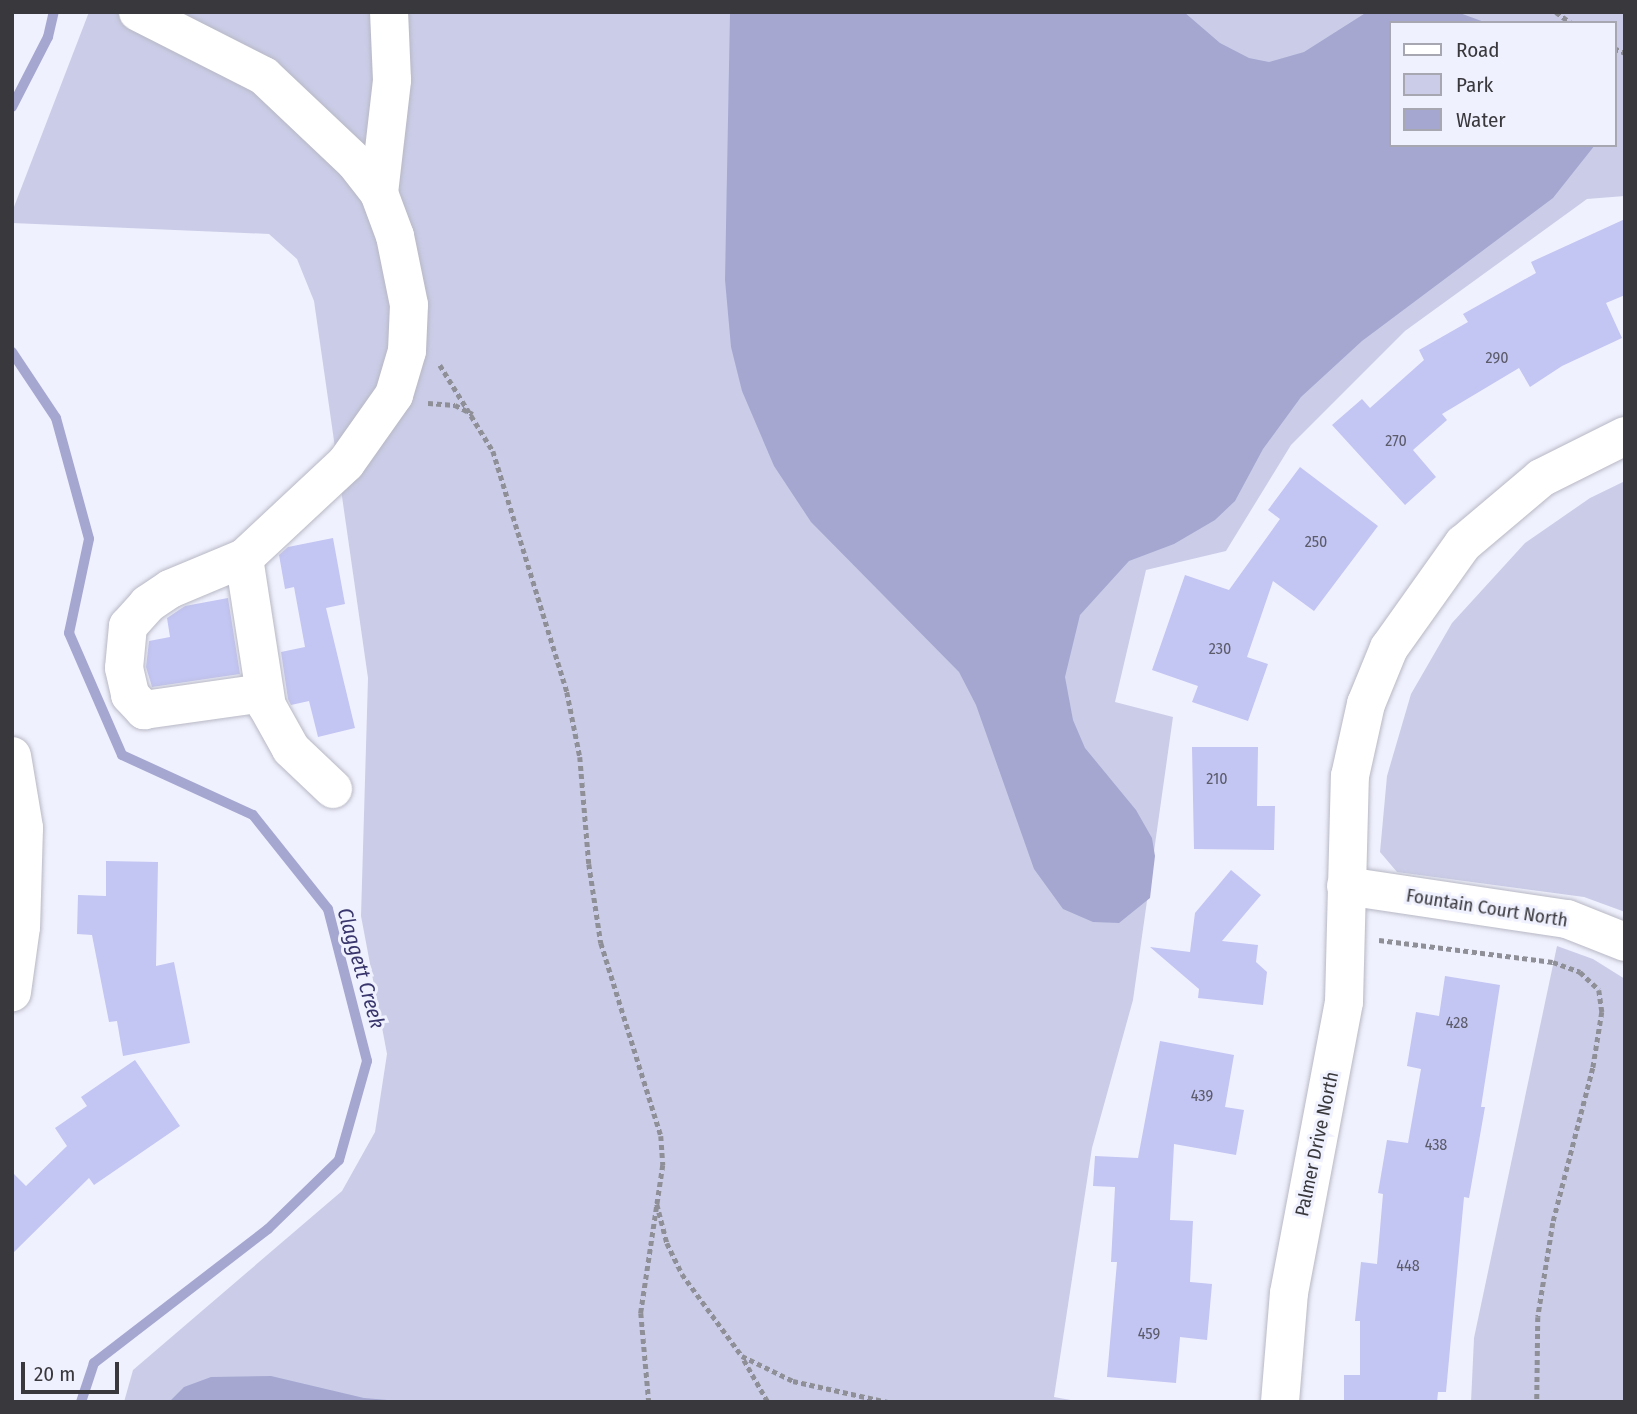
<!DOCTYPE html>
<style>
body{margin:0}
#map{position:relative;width:1637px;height:1414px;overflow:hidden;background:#f0f1fe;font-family:"Fira Sans Condensed",sans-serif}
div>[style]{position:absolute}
.green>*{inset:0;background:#cbcde8}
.water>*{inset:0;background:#a5a7d1}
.stream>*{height:10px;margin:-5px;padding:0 5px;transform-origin:5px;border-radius:5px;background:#a5a7d1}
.building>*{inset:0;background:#c3c5f2}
.path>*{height:4.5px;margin-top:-2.25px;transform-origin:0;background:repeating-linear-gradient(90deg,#8f8f98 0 5px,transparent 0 8.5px)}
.roads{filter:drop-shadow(0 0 2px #b7b8c4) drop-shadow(0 0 2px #b7b8c4)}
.minor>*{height:38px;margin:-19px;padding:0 19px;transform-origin:19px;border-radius:19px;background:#fff}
span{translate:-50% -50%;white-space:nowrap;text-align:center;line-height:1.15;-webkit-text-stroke:6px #f0f1fe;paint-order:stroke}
.number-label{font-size:16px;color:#5b5b6a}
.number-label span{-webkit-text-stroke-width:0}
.street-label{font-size:19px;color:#38383d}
.water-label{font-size:21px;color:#38366c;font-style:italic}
.frame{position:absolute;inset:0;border:14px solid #38383d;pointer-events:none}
.legend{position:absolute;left:1389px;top:21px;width:228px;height:126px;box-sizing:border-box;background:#f0f1fe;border:2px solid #a6a7b1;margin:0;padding:9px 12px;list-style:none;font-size:21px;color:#38383d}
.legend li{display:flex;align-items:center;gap:14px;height:35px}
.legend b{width:35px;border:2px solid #a6a7b1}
.scale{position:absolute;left:21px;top:1362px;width:98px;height:32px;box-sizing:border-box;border:4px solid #38383d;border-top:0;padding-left:9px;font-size:21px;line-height:24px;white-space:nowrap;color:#38383d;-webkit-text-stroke:5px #f0f1fe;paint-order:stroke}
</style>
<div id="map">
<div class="green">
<i style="clip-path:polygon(evenodd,89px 12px,1625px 12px,1625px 196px,1587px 199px,1405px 331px,1291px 445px,1226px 551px,1146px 570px,1115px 702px,1173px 717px,1133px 1000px,1092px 1148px,1054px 1397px,1082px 1402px,124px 1402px,133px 1370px,342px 1191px,375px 1132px,387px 1054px,361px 916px,368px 678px,314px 301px,297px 259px,269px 234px,12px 223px,12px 212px,89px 12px,1390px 23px,1614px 23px,1614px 145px,1390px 145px,1390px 23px)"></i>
<i style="clip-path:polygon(1625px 481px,1625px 912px,1584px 897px,1397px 872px,1380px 852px,1387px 776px,1411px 694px,1452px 623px,1525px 543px,1590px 498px)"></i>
<i style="clip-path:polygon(1557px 946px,1593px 959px,1625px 979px,1625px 1402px,1471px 1402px,1474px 1338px)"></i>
</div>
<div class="water">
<i style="clip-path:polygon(730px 12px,1184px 12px,1220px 43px,1249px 58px,1269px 62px,1304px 52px,1367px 12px,1457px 12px,1487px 23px,1390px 23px,1390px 145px,1595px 145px,1553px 198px,1362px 341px,1301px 397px,1263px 449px,1235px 501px,1215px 520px,1174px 544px,1129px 561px,1080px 615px,1065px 677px,1073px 720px,1085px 748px,1136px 810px,1152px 838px,1155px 856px,1150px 898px,1119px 923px,1093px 922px,1063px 909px,1034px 869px,976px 705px,959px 672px,811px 522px,774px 466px,742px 391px,731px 347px,725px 280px)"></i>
<i style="clip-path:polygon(271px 1376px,364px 1398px,412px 1402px,169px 1402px,184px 1387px,211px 1377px)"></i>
</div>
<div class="stream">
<i style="left:12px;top:107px;width:79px;rotate:-62.8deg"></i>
<i style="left:48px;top:37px;width:26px;rotate:-77deg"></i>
<i style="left:12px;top:352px;width:79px;rotate:56.3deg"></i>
<i style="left:56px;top:418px;width:125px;rotate:74.7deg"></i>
<i style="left:89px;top:539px;width:96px;rotate:102deg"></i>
<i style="left:69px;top:633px;width:133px;rotate:66.5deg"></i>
<i style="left:122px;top:755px;width:144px;rotate:24.6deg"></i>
<i style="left:253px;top:815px;width:120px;rotate:51.4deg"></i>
<i style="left:328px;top:909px;width:157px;rotate:75.6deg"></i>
<i style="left:367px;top:1061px;width:103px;rotate:105.8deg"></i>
<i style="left:339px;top:1160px;width:99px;rotate:135.8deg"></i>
<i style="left:268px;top:1229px;width:220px;rotate:142.4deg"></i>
<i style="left:94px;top:1363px;width:41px;rotate:108.4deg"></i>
</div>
<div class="building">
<i style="clip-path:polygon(1625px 219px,1625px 295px,1606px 303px,1622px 338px,1562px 366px,1530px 387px,1519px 368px,1442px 414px,1447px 420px,1413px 450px,1436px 477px,1405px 505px,1332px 425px,1362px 399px,1370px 408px,1424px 360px,1419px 350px,1468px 322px,1463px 314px,1536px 273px,1531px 262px)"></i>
<i style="clip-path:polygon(1300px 467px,1378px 526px,1314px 611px,1273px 581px,1247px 657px,1268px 664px,1248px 721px,1192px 702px,1198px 686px,1152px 670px,1185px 575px,1229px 590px,1280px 519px,1268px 510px)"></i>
<i style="clip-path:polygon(333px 538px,345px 604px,326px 608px,355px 728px,318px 737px,309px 701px,291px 705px,288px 699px,281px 652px,305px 647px,294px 587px,285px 589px,279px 555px,288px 547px)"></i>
<i style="clip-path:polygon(228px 598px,240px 674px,152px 687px,146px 667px,149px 641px,170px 637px,167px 618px,185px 606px)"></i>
<i style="clip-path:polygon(1192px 747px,1258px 747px,1257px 806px,1275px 806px,1274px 850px,1194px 849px)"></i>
<i style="clip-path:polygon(106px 861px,158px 862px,156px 966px,174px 962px,190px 1043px,123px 1056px,117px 1021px,109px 1022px,92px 935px,77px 934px,78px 895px,106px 896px)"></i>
<i style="clip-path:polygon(1231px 870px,1261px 895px,1222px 941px,1258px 945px,1256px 962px,1267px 972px,1263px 1005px,1198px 998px,1199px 989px,1150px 947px,1190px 952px,1195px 913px)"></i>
<i style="clip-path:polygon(1445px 976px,1500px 985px,1481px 1107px,1485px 1107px,1469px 1198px,1464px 1197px,1446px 1392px,1438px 1392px,1437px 1402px,1344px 1402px,1344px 1375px,1360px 1375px,1360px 1321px,1355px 1321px,1361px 1262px,1377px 1264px,1383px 1194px,1378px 1193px,1387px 1140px,1408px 1143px,1421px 1069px,1407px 1066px,1416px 1012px,1439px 1016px)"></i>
<i style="clip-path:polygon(1160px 1041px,1234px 1055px,1225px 1107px,1244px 1110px,1236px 1155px,1174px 1144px,1170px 1220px,1193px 1221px,1190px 1282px,1212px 1284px,1207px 1340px,1180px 1337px,1176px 1383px,1107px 1377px,1117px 1262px,1111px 1262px,1115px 1187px,1093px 1186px,1095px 1156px,1138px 1158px)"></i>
<i style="clip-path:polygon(135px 1060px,180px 1126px,94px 1185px,89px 1178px,12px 1254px,12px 1172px,26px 1186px,67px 1146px,55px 1128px,87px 1106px,81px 1097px)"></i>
</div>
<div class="path">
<i style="left:1556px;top:12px;width:19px;rotate:36deg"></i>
<i style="left:1614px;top:48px;width:12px;rotate:24deg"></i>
<i style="left:440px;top:365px;width:101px;rotate:58.4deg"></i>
<i style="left:493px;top:451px;width:252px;rotate:72.9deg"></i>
<i style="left:567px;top:692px;width:66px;rotate:78.7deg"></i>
<i style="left:580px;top:757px;width:107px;rotate:85.2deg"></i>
<i style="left:589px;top:864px;width:80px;rotate:81.4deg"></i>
<i style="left:601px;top:943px;width:202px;rotate:72.7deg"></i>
<i style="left:661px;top:1136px;width:29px;rotate:86deg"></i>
<i style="left:663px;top:1165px;width:150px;rotate:98.5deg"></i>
<i style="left:641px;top:1313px;width:89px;rotate:84.9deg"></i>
<i style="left:428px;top:403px;width:27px;rotate:4deg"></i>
<i style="left:455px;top:405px;width:20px;rotate:27deg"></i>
<i style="left:1379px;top:940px;width:175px;rotate:7.2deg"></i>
<i style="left:1553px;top:962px;width:29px;rotate:20deg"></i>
<i style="left:1580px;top:972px;width:26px;rotate:43deg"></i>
<i style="left:1599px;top:990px;width:22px;rotate:82deg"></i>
<i style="left:1602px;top:1012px;width:57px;rotate:99.1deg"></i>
<i style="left:1593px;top:1068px;width:160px;rotate:104.5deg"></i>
<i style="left:1553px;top:1223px;width:95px;rotate:99.1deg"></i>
<i style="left:1538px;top:1317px;width:85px;rotate:90.7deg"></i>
<i style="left:657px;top:1204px;width:40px;rotate:75.6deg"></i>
<i style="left:667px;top:1243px;width:34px;rotate:64deg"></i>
<i style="left:682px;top:1274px;width:102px;rotate:53.8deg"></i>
<i style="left:742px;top:1356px;width:57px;rotate:26.1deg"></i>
<i style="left:793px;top:1381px;width:97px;rotate:12.5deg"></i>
<i style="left:744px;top:1360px;width:48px;rotate:60.3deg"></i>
</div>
<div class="roads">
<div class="minor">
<i style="left:138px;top:12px;width:141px;rotate:26.9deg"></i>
<i style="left:264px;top:76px;width:125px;rotate:43.4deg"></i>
<i style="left:355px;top:162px;width:39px;rotate:52deg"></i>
<i style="left:379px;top:193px;width:46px;rotate:69.6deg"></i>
<i style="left:395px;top:236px;width:70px;rotate:78.5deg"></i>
<i style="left:409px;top:305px;width:46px;rotate:92.5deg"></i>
<i style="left:407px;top:351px;width:46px;rotate:106.5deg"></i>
<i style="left:394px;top:395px;width:83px;rotate:125.2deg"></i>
<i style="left:346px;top:463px;width:139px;rotate:137deg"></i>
<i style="left:244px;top:558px;width:80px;rotate:157.3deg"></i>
<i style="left:170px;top:589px;width:27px;rotate:146deg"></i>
<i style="left:148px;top:604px;width:30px;rotate:132deg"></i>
<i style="left:128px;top:626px;width:42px;rotate:95.4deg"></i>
<i style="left:124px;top:668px;width:28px;rotate:77deg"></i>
<i style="left:130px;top:695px;width:21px;rotate:47deg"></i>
<i style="left:144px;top:710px;width:120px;rotate:-8.1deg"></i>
<i style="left:379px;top:193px;width:114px;rotate:-83.4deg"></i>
<i style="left:392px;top:80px;width:68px;rotate:-92.5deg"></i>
<i style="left:244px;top:558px;width:150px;rotate:81.2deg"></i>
<i style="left:267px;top:706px;width:49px;rotate:60.8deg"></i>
<i style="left:291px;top:749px;width:58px;rotate:43.6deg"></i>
<i style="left:12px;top:756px;width:73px;rotate:80.5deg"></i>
<i style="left:24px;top:828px;width:99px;rotate:91.7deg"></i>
<i style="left:21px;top:927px;width:66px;rotate:97.9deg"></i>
<i style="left:1346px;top:886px;width:223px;rotate:8.5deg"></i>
<i style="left:1567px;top:919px;width:62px;rotate:21.6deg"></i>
<i style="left:1280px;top:1402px;width:109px;rotate:-85.3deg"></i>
<i style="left:1289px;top:1293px;width:296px;rotate:-79.3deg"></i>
<i style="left:1344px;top:1002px;width:226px;rotate:-88.5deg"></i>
<i style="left:1350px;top:776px;width:74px;rotate:-77.5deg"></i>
<i style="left:1366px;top:704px;width:61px;rotate:-67.7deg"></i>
<i style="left:1389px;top:648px;width:128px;rotate:-54.6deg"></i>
<i style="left:1463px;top:544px;width:102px;rotate:-40.2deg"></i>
<i style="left:1541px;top:478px;width:94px;rotate:-26.6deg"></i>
</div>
</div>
<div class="number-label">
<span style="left:1497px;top:358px">290</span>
<span style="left:1396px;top:441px">270</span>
<span style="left:1316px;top:542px">250</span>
<span style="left:1220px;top:649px">230</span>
<span style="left:1217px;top:779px">210</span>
<span style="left:1457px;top:1023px">428</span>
<span style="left:1202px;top:1096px">439</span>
<span style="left:1436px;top:1145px">438</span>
<span style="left:1408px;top:1266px">448</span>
<span style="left:1149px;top:1334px">459</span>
</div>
<div class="street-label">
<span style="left:1487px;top:908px;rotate:9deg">Fountain Court North</span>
<span style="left:1317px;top:1144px;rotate:-78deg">Palmer Drive North</span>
</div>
<div class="water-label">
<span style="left:361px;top:968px;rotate:74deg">Claggett Creek</span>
</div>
<div class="frame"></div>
<ul class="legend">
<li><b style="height:9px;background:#fff"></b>Road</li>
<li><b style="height:19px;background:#cbcde8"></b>Park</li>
<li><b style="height:19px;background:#a5a7d1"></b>Water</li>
</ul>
<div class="scale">20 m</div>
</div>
